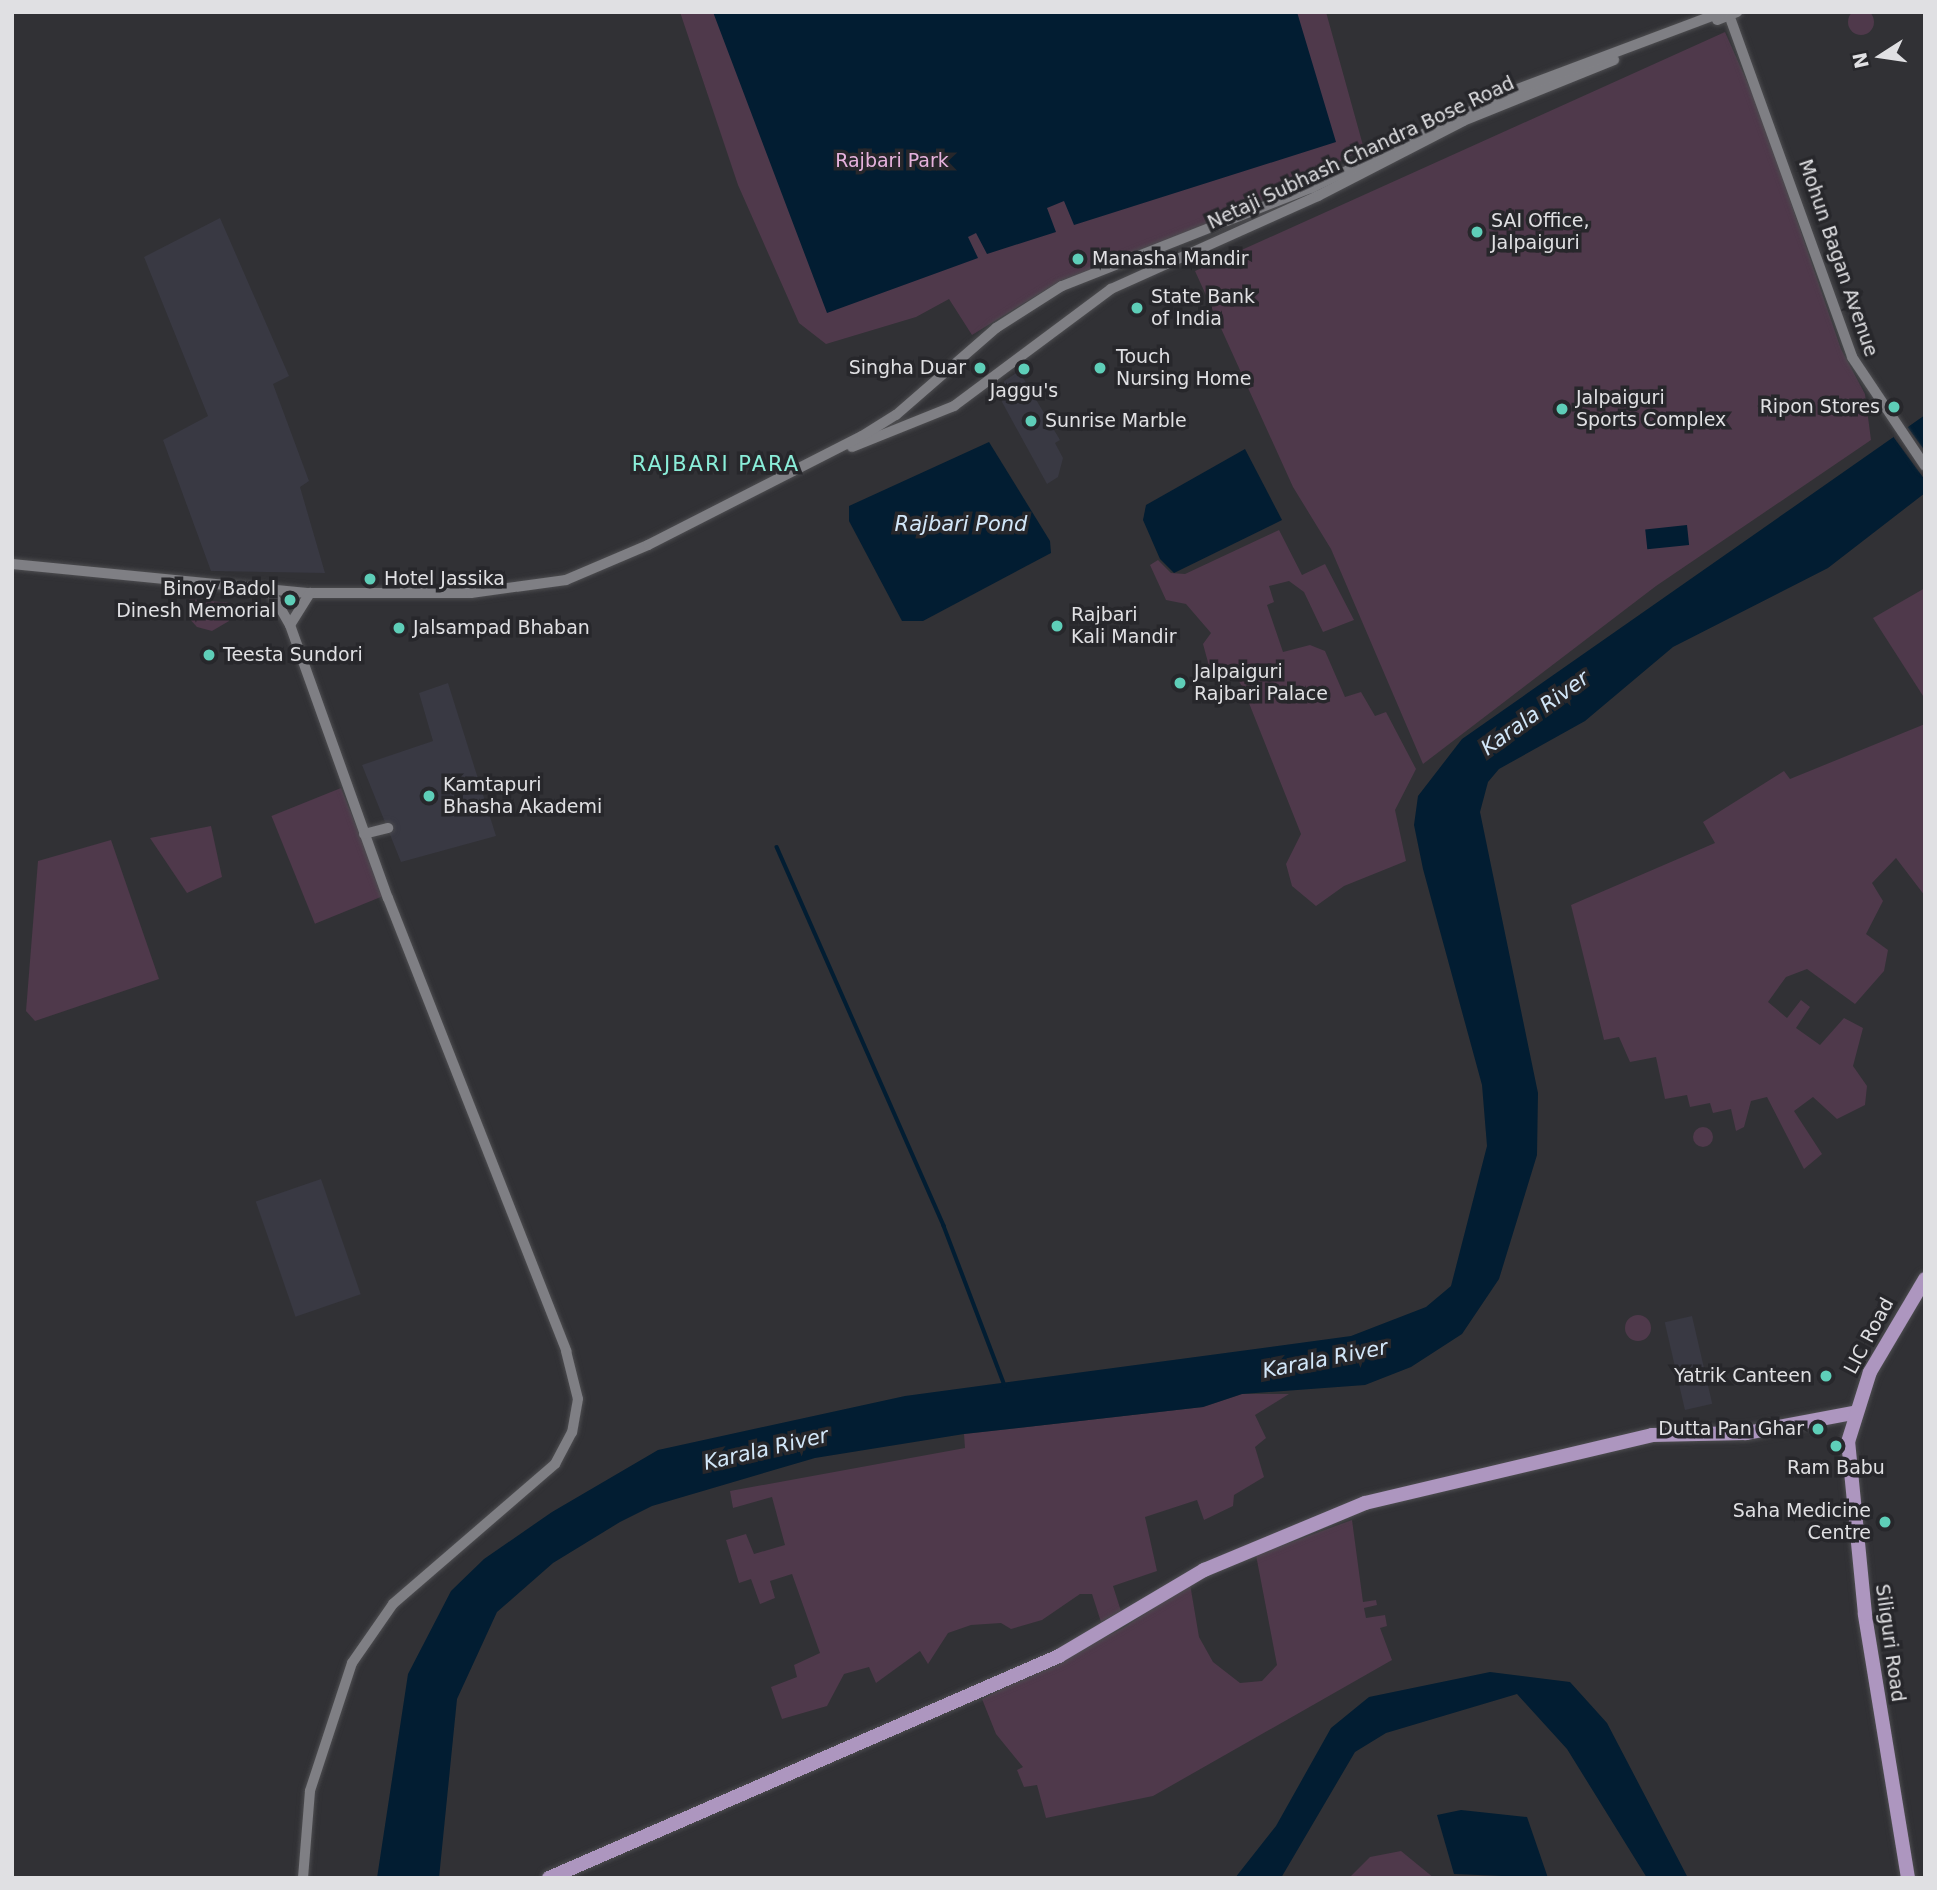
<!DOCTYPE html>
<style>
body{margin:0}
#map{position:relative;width:1937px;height:1890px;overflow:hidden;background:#313135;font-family:"DejaVu Sans",sans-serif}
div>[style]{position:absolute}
.built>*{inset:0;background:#393943;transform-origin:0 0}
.green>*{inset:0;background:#4f394b;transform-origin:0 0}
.round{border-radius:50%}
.water>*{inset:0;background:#021d32;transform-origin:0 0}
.pier>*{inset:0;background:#313135}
.stream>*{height:3.5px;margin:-1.75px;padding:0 1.75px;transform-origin:1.75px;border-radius:1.75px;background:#021d32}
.roads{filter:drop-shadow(0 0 2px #4d4d50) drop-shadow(0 0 2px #4d4d50)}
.minor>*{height:10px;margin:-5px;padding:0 5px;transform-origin:5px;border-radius:5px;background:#7f7f84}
.major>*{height:14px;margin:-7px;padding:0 7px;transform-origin:7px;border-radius:7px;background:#ad96bf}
.dots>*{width:19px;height:19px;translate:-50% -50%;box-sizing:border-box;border:4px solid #27272b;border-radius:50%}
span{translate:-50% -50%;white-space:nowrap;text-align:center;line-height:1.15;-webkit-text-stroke:7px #27272b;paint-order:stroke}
.street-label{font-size:19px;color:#e0e0e3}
.park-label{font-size:19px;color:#e6b2dd}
.poi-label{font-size:19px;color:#e0e0e3}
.left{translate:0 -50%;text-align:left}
.right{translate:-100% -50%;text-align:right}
.neighbourhood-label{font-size:21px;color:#8aeed9;letter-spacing:2px}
.water-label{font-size:21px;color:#d2e7f9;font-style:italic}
.frame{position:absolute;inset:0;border:14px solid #e0e0e3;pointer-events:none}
.north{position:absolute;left:1846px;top:21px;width:70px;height:70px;-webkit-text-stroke:5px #27272b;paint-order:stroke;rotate:258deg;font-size:19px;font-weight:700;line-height:28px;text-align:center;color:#e0e0e3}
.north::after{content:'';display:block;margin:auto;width:24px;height:32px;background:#e0e0e3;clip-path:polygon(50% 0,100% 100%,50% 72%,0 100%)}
</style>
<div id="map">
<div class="built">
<i style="clip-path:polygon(220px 218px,289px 376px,273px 384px,309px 481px,300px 487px,325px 573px,211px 571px,163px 440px,208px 416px,144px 257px)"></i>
<i style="clip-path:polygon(1019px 371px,1060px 440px,1055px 443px,1063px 458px,1058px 477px,1047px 484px,1002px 402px,1004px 381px)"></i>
<i style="clip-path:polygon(448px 683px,496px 836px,401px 862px,362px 765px,433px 741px,419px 693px)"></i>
<i style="left:321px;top:1179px;width:122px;height:69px;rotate:71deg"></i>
<i style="left:1692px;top:1316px;width:90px;height:28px;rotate:77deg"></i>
</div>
<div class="green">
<i class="round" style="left:1848px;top:9px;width:26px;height:26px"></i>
<i style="clip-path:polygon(680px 12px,1326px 12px,1364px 149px,1216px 224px,1060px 281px,972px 335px,949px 299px,916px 317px,826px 344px,799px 323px,738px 185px)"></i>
<i style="clip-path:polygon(1725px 32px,1758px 106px,1841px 349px,1865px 394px,1871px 440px,1656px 586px,1423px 764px,1331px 549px,1293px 487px,1195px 271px)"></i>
<i style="clip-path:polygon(1279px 530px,1302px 575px,1325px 564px,1354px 620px,1323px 632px,1304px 592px,1289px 581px,1269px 586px,1274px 602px,1267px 605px,1283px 652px,1310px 645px,1325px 651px,1345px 697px,1361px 692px,1375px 716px,1386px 712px,1416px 769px,1395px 810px,1406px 861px,1344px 886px,1316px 906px,1292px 886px,1286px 864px,1301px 834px,1243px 688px,1234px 673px,1209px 666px,1203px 644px,1211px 633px,1186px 604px,1166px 600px,1150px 565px,1158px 560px,1171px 573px,1185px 574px)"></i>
<i style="clip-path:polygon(1925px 588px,1925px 699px,1873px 618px)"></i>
<i style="clip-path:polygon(189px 599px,231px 603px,229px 621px,212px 631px,197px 627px,187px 616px)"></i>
<i style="clip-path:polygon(1925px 724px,1925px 896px,1896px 858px,1872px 883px,1883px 901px,1866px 934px,1888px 950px,1884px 971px,1855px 1004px,1807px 969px,1786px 977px,1768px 1002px,1787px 1018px,1801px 1000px,1810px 1007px,1796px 1028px,1820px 1045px,1844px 1018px,1863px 1028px,1853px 1066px,1867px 1086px,1865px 1105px,1837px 1119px,1813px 1097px,1794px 1111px,1822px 1154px,1804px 1169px,1767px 1097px,1751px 1101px,1744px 1127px,1736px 1131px,1731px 1109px,1713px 1113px,1710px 1103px,1690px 1107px,1687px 1095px,1665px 1099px,1656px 1057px,1630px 1062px,1619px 1037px,1604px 1040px,1571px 905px,1715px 843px,1703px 822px,1784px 771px,1790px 779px)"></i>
<i style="left:341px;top:788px;width:116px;height:75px;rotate:68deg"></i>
<i style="clip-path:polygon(211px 826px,222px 877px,187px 893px,150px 838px)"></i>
<i style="clip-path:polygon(111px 840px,159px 979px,35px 1021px,26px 1011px,38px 861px)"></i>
<i class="round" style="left:1693px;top:1127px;width:20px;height:20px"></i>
<i class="round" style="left:1625px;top:1315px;width:26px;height:26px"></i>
<i style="clip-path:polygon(1242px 1394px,1289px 1394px,1255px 1415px,1266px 1438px,1255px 1447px,1264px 1477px,1234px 1495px,1233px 1506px,1204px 1520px,1197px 1500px,1145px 1517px,1157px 1571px,1113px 1586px,1121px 1611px,1101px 1622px,1092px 1594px,1080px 1594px,1042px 1620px,1011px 1629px,1001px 1623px,971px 1625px,948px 1633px,928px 1664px,920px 1651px,876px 1683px,869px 1667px,844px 1674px,827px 1706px,782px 1719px,771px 1687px,797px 1677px,794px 1665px,820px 1653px,792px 1574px,770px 1581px,775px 1598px,760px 1604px,751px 1579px,739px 1583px,726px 1540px,746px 1534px,754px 1554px,785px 1545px,772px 1497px,733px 1508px,730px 1491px,965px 1448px,964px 1434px,1203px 1407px)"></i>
<i style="clip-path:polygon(1352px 1520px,1363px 1602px,1376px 1600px,1377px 1605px,1364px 1608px,1366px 1618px,1385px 1615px,1387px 1626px,1380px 1628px,1392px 1660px,1153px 1796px,1046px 1818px,1037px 1785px,1024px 1787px,1017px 1770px,1023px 1767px,996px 1734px,982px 1699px,1123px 1628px,1190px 1584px,1199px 1637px,1213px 1662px,1240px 1683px,1262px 1681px,1277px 1665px,1256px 1555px)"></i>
<i style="clip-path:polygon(1401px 1851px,1434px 1878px,1349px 1878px,1370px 1857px)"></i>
</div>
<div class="water">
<i style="clip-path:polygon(713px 12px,1297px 12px,1336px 142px,1074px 225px,1064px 201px,1047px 208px,1056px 232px,987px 254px,976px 233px,968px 237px,978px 258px,827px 313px)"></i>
<i style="clip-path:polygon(1925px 415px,1925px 493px,1828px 568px,1673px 647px,1585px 721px,1499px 769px,1488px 782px,1480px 812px,1538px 1093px,1537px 1155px,1499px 1279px,1462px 1334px,1411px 1367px,1365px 1385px,1242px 1394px,1203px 1407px,964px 1434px,815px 1458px,652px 1506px,620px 1522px,553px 1563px,497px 1612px,457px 1699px,439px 1878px,377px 1878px,408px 1674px,451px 1591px,484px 1559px,552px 1512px,658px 1450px,905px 1396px,1351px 1336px,1426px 1307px,1451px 1286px,1487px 1146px,1482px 1085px,1423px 869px,1414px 825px,1418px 796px,1462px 739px)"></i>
<i style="clip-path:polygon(989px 442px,1050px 541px,1051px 553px,923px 621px,902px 621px,849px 521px,849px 506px)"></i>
<i style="clip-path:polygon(1245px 449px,1282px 520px,1174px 573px,1160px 559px,1143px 520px,1146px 505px)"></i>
<i style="left:1687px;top:525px;width:20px;height:42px;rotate:84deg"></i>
<i style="clip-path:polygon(1490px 1672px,1570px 1682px,1607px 1723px,1688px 1878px,1647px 1878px,1567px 1749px,1517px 1694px,1386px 1733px,1355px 1752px,1281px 1878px,1235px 1878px,1276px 1826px,1331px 1728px,1369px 1697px)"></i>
<i style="clip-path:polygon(1461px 1810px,1527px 1817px,1548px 1878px,1454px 1874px,1437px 1815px)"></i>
</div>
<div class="pier">
<i style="clip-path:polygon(1906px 425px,1925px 451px,1925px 480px,1892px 435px)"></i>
</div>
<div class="stream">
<i style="left:777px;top:847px;width:414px;rotate:66.2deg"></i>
<i style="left:944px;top:1226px;width:171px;rotate:69.1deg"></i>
</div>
<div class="roads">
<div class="minor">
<i style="left:1728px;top:12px;width:367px;rotate:70.2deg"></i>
<i style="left:1852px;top:357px;width:131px;rotate:56.2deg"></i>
<i style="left:1717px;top:20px;width:22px;rotate:-22deg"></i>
<i style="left:852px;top:447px;width:110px;rotate:-21.9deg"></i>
<i style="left:954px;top:406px;width:196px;rotate:-36.7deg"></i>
<i style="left:1111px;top:289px;width:227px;rotate:-24.2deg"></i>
<i style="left:1318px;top:196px;width:163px;rotate:-27.3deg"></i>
<i style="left:1463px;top:121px;width:163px;rotate:-22deg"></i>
<i style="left:12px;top:564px;width:299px;rotate:5.6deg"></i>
<i style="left:310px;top:593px;width:161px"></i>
<i style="left:471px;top:593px;width:96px;rotate:-7.8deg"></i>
<i style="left:566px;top:580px;width:89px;rotate:-23.1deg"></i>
<i style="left:648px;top:545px;width:240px;rotate:-27deg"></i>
<i style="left:862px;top:436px;width:40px;rotate:-32deg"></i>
<i style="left:896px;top:415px;width:133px;rotate:-41deg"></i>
<i style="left:996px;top:328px;width:78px;rotate:-32.5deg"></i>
<i style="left:1062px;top:286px;width:268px;rotate:-21.5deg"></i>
<i style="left:1311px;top:188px;width:226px;rotate:-25.7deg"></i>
<i style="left:1515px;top:90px;width:221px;rotate:-20.6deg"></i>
<i style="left:270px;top:590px;width:40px;rotate:60.3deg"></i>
<i style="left:290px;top:625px;width:290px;rotate:70.3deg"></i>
<i style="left:388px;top:898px;width:487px;rotate:68.5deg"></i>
<i style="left:566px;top:1351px;width:49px;rotate:76deg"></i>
<i style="left:578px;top:1399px;width:34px;rotate:100deg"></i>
<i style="left:572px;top:1432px;width:36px;rotate:118deg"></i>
<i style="left:555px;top:1464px;width:214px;rotate:139.2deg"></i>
<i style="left:393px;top:1604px;width:72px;rotate:124.8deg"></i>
<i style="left:352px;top:1663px;width:135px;rotate:108.2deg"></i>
<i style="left:310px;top:1791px;width:87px;rotate:94.6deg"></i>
<i style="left:290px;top:625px;width:38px;rotate:-58deg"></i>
<i style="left:364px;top:834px;width:25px;rotate:-14deg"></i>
</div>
<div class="major">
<i style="left:549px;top:1878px;width:556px;rotate:-23.52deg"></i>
<i style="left:1059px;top:1656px;width:169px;rotate:-30.7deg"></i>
<i style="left:1204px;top:1570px;width:174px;rotate:-22.6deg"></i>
<i style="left:1365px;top:1503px;width:295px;rotate:-13.3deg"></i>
<i style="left:1652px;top:1435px;width:94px;rotate:-1.2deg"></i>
<i style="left:1746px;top:1433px;width:109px;rotate:-10.6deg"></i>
<i style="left:1908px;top:1878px;width:267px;rotate:-99.3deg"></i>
<i style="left:1865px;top:1614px;width:173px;rotate:-95.6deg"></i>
<i style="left:1848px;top:1442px;width:73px;rotate:-72.6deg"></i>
<i style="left:1870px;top:1372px;width:108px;rotate:-59.4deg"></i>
</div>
</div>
<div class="dots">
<i style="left:1477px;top:232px;background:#5eceb8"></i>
<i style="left:1078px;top:259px;background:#5eceb8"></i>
<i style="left:1137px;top:308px;background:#5eceb8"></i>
<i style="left:980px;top:368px;background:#5eceb8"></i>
<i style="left:1100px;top:368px;background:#5eceb8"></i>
<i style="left:1024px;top:369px;background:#5eceb8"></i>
<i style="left:1894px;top:407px;background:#5eceb8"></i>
<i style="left:1562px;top:409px;background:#5eceb8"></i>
<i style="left:1031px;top:421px;background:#5eceb8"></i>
<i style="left:370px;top:579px;background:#5eceb8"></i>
<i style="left:290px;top:600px;background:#5eceb8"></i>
<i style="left:1057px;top:626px;background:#5eceb8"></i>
<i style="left:399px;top:628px;background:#5eceb8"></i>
<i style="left:209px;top:655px;background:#5eceb8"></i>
<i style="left:1180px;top:683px;background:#5eceb8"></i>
<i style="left:429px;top:796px;background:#5eceb8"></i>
<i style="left:1826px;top:1376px;background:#5eceb8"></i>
<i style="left:1818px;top:1429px;background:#5eceb8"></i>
<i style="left:1836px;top:1446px;background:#5eceb8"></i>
<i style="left:1885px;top:1522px;background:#5eceb8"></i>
</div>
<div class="street-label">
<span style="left:1361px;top:153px;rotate:-25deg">Netaji Subhash Chandra Bose Road</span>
<span style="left:1838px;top:258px;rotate:71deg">Mohun Bagan Avenue</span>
<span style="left:1869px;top:1336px;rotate:-62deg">LIC Road</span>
<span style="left:1890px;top:1643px;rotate:82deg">Siliguri Road</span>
</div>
<div class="park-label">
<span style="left:892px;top:161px">Rajbari Park</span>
</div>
<div class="poi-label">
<span class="left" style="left:1491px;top:232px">SAI Office,<br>Jalpaiguri</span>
<span class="left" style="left:1092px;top:259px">Manasha Mandir</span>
<span class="left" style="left:1151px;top:308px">State Bank<br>of India</span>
<span class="left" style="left:1116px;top:368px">Touch<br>Nursing Home</span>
<span class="right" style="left:966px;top:368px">Singha Duar</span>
<span style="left:1024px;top:391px">Jaggu's</span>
<span class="left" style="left:1576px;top:409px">Jalpaiguri<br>Sports Complex</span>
<span class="right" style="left:1880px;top:407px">Ripon Stores</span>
<span class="left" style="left:1045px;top:421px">Sunrise Marble</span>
<span class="left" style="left:384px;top:579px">Hotel Jassika</span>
<span class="right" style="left:276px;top:600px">Binoy Badol<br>Dinesh Memorial</span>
<span class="left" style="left:1071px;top:626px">Rajbari<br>Kali Mandir</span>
<span class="left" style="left:413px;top:628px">Jalsampad Bhaban</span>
<span class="left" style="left:223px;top:655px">Teesta Sundori</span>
<span class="left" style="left:1194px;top:683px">Jalpaiguri<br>Rajbari Palace</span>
<span class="left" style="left:443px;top:796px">Kamtapuri<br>Bhasha Akademi</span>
<span class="right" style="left:1812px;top:1376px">Yatrik Canteen</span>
<span class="right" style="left:1804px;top:1429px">Dutta Pan Ghar</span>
<span style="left:1836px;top:1468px">Ram Babu</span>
<span class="right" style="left:1871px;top:1522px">Saha Medicine<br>Centre</span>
</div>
<div class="neighbourhood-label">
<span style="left:716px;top:464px">RAJBARI PARA</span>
</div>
<div class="water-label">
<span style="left:961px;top:524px">Rajbari Pond</span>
<span style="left:1535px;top:713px;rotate:-36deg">Karala River</span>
<span style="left:1325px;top:1359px;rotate:-11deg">Karala River</span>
<span style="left:766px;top:1449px;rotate:-13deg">Karala River</span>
</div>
<div class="frame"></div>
<div class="north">N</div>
</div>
